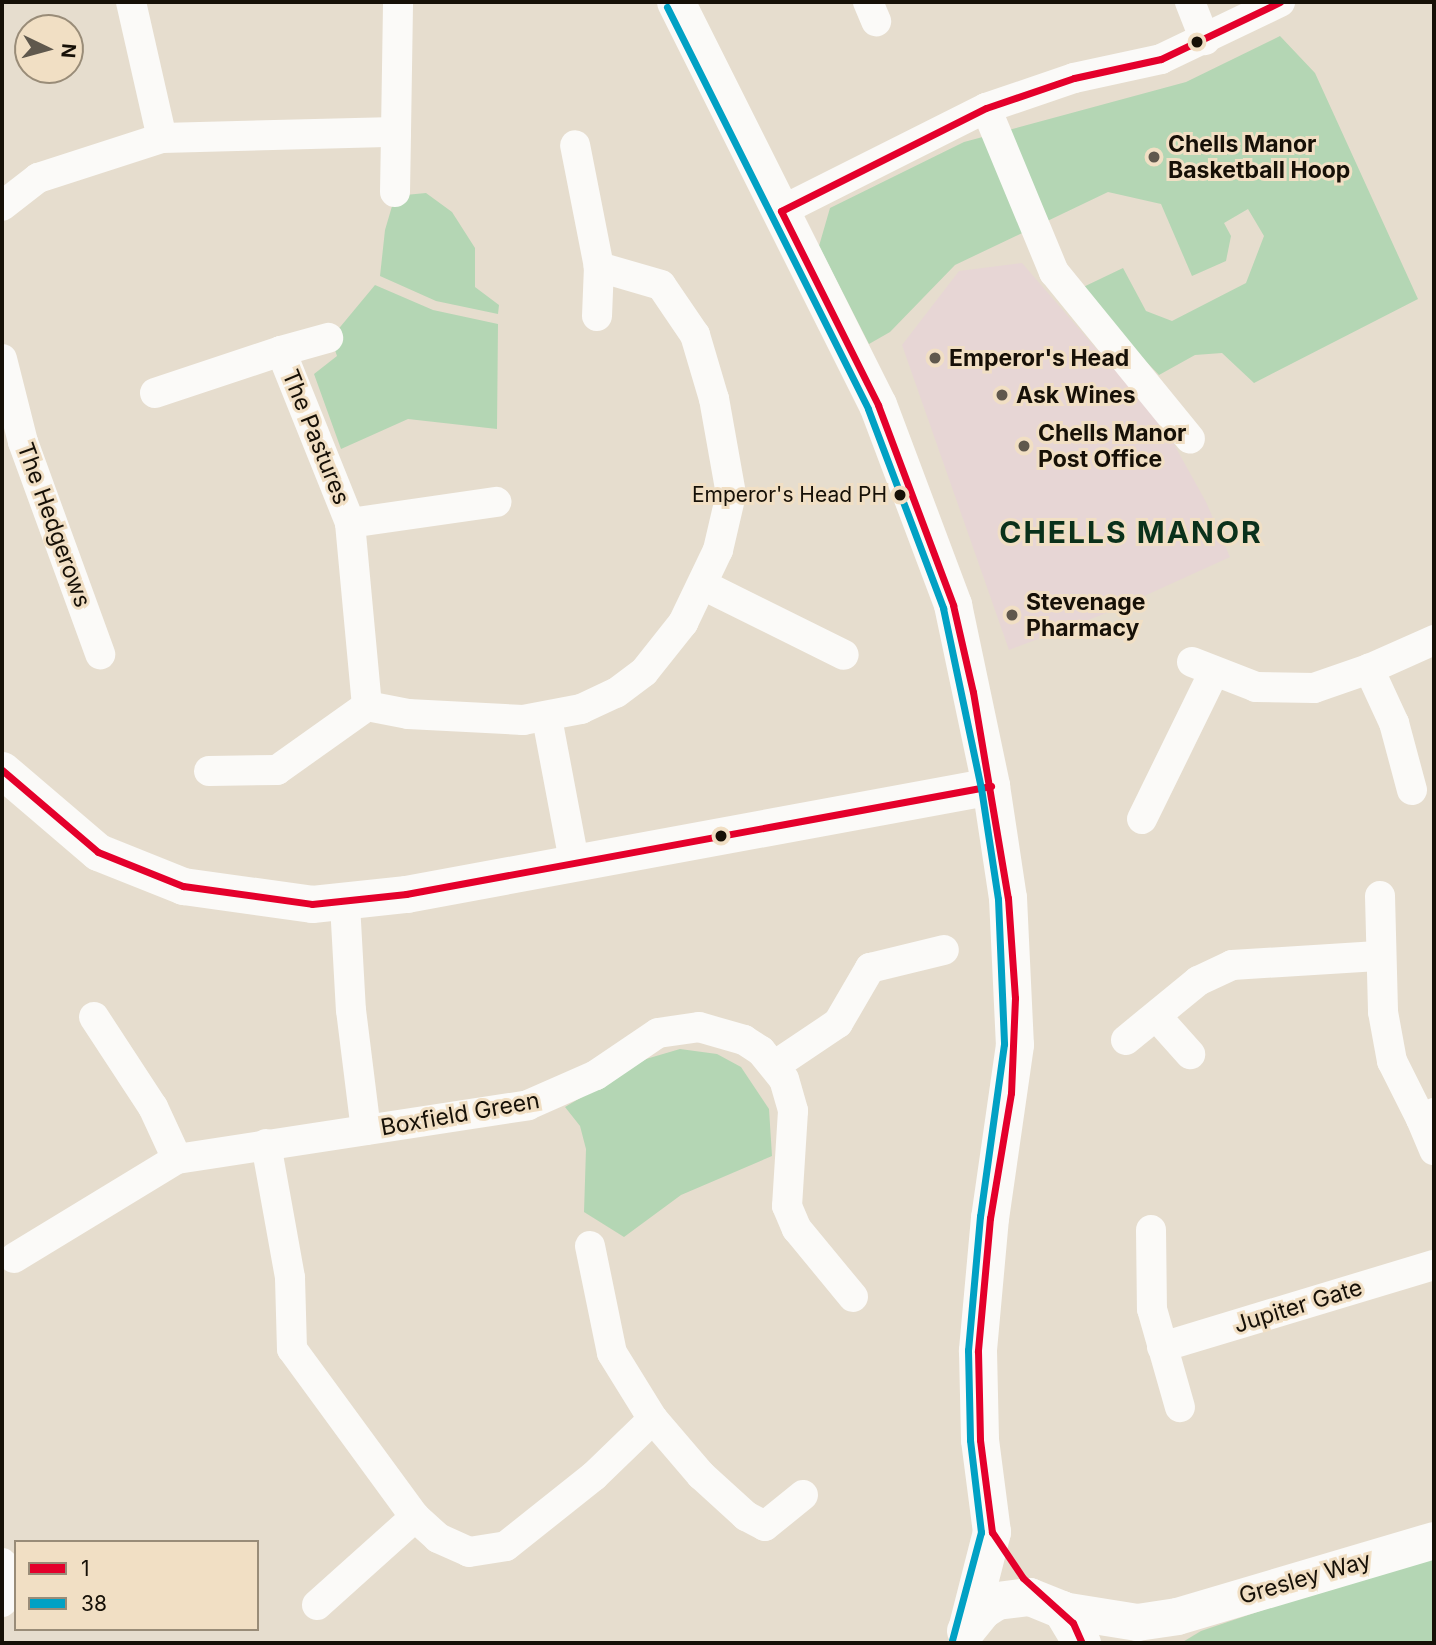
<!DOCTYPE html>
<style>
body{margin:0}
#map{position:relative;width:1436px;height:1645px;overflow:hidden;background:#e6ddce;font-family:Inter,sans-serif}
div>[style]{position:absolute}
.commercial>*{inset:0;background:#e7d6d5}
.green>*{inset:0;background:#b4d6b4}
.minor>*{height:30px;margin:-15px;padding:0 15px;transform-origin:15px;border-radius:15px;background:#fbfaf8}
.tertiary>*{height:37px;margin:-18.5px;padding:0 18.5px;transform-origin:18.5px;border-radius:18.5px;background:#fbfaf8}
.secondary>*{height:38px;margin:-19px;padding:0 19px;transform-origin:19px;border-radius:19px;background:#fbfaf8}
.bus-1>*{height:7px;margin:-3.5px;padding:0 3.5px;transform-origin:3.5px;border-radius:3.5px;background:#e4002b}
.bus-2>*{height:7px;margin:-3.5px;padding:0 3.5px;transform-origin:3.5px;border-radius:3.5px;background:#01a1c4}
.dots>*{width:19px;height:19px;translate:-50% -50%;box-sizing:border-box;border:4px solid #f1dfc4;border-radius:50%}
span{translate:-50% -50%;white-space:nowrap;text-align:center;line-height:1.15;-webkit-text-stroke:6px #f1dfc4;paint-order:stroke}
.bus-label{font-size:21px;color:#161007}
.right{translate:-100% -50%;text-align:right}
.poi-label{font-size:23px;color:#161007;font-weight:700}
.left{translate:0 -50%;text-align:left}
.street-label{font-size:23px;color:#161007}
.district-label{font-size:30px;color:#0a311b;font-weight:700;letter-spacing:2px}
.frame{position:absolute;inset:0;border:4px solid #161007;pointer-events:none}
.legend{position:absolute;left:14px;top:1540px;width:245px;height:91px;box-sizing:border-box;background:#f1dfc4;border:2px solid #998c78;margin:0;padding:9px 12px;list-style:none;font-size:21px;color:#161007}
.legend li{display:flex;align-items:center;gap:14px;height:35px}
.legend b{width:35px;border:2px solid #998c78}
.north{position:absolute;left:14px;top:14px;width:70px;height:70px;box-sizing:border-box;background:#f1dfc4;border:2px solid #998c78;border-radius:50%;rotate:95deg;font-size:19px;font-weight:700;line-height:28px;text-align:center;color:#161007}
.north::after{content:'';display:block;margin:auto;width:24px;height:32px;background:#5f584d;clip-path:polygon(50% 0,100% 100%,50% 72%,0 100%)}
</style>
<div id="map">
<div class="commercial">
<i style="clip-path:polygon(1022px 263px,1165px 428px,1206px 502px,1230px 557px,1109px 612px,1009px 650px,902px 345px,959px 271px)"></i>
</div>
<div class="green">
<i style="clip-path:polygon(1280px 36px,1315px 73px,1418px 299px,1254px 383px,1222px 353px,1195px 355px,1159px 375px,1077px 290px,1123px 268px,1146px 311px,1172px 321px,1246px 283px,1264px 236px,1248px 209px,1224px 223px,1231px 236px,1226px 261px,1192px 276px,1161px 204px,1108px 192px,955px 265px,890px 332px,869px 344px,819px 246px,830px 208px,964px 142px,1186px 82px)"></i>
<i style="clip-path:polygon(426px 193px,452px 212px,475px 248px,475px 287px,499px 305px,498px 314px,436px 301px,380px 276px,385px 230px,395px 196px)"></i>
<i style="clip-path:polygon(375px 285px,433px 310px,498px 324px,497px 429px,408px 419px,341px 449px,314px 374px,337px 356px,331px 338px)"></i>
<i style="clip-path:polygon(680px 1049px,717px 1054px,741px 1067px,769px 1109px,772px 1156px,681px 1195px,624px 1237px,584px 1212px,586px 1149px,580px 1126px,565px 1107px,646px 1059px)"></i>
<i style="clip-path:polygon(1434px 1552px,1434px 1643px,1181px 1643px,1201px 1631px)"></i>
</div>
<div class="minor">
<i style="left:131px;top:2px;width:139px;rotate:77.2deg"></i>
<i style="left:868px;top:2px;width:21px;rotate:67deg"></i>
<i style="left:1190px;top:2px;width:41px;rotate:68.5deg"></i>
<i style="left:986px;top:108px;width:178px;rotate:67.5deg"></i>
<i style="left:1054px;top:272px;width:215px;rotate:50.8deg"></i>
<i style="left:395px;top:192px;width:60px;rotate:-89deg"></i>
<i style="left:2px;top:206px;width:46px;rotate:-37.9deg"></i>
<i style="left:38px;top:178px;width:130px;rotate:-17.9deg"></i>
<i style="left:162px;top:138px;width:234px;rotate:-1.5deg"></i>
<i style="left:396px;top:132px;width:130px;rotate:-89.1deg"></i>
<i style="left:781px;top:211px;width:229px;rotate:-26.7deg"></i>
<i style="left:986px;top:108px;width:93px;rotate:-18.8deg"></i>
<i style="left:1074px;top:78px;width:89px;rotate:-12.3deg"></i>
<i style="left:1161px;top:59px;width:132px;rotate:-25.6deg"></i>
<i style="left:597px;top:316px;width:49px;rotate:-87.7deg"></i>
<i style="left:281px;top:351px;width:49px;rotate:-15.5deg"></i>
<i style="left:2px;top:359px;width:86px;rotate:75.8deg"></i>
<i style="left:23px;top:442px;width:226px;rotate:70deg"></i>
<i style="left:155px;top:393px;width:133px;rotate:-18.4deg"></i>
<i style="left:281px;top:351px;width:185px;rotate:68.1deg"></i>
<i style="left:350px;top:523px;width:184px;rotate:84.7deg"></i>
<i style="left:367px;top:706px;width:42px;rotate:11deg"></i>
<i style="left:408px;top:714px;width:115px;rotate:3deg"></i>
<i style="left:523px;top:720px;width:59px;rotate:-10.7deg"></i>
<i style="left:581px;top:709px;width:38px;rotate:-25deg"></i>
<i style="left:616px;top:693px;width:35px;rotate:-37deg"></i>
<i style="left:644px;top:672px;width:63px;rotate:-51.5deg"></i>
<i style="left:683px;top:623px;width:81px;rotate:-64.4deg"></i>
<i style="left:718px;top:550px;width:57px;rotate:-76.9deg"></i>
<i style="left:731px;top:494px;width:97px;rotate:-100.1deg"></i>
<i style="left:714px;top:399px;width:67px;rotate:-106.5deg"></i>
<i style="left:695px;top:335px;width:60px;rotate:-124.2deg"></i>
<i style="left:661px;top:285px;width:65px;rotate:-163.8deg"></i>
<i style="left:599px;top:267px;width:124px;rotate:-101.1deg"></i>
<i style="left:350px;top:523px;width:148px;rotate:-8.2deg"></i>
<i style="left:703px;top:585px;width:157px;rotate:26.4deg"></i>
<i style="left:1192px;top:662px;width:69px;rotate:21.3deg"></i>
<i style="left:1256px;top:687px;width:58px;rotate:1deg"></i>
<i style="left:1314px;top:688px;width:58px;rotate:-19.1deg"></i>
<i style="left:547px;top:718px;width:146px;rotate:79.3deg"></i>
<i style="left:209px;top:771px;width:68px;rotate:-0.8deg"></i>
<i style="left:277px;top:770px;width:110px;rotate:-35.4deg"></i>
<i style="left:1412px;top:790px;width:69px;rotate:-105deg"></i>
<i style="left:1394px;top:723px;width:60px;rotate:-114.8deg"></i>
<i style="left:1369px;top:669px;width:71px;rotate:-24deg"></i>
<i style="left:1142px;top:819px;width:164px;rotate:-63.9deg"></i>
<i style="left:1380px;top:896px;width:116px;rotate:88.5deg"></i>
<i style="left:1383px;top:1012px;width:50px;rotate:79.6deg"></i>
<i style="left:1392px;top:1061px;width:65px;rotate:63.4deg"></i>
<i style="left:345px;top:904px;width:106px;rotate:86.8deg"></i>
<i style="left:351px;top:1010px;width:121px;rotate:82.9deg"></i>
<i style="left:94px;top:1017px;width:108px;rotate:56.8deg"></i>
<i style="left:153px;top:1107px;width:57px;rotate:65.2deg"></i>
<i style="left:1157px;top:1017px;width:50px;rotate:48.3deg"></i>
<i style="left:1126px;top:1040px;width:93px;rotate:-39.3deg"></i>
<i style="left:1198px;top:981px;width:38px;rotate:-25deg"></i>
<i style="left:1232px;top:965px;width:146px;rotate:-3.5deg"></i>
<i style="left:774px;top:1066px;width:77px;rotate:-33.9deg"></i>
<i style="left:838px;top:1023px;width:64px;rotate:-59.8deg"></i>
<i style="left:870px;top:968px;width:76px;rotate:-13.7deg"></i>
<i style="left:1434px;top:1113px;width:14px;rotate:155deg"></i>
<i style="left:1421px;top:1119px;width:34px;rotate:67deg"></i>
<i style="left:266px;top:1144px;width:136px;rotate:79.8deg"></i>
<i style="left:290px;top:1278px;width:71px;rotate:88.4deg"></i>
<i style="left:292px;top:1349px;width:208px;rotate:53.8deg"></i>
<i style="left:415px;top:1517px;width:31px;rotate:42deg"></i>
<i style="left:438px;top:1538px;width:34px;rotate:24deg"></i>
<i style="left:469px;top:1552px;width:37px;rotate:-9deg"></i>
<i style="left:506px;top:1546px;width:112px;rotate:-38.5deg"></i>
<i style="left:594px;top:1476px;width:82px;rotate:-44deg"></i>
<i style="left:1151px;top:1230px;width:79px;rotate:89.3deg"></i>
<i style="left:1152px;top:1309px;width:102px;rotate:74.1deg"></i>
<i style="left:590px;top:1246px;width:109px;rotate:78.4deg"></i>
<i style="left:612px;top:1353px;width:78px;rotate:58.2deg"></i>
<i style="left:653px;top:1419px;width:74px;rotate:49.4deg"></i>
<i style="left:701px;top:1475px;width:61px;rotate:42.3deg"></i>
<i style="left:746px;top:1516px;width:21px;rotate:28deg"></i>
<i style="left:765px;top:1526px;width:49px;rotate:-39.2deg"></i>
<i style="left:14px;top:1258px;width:191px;rotate:-31.3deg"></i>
<i style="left:177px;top:1159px;width:355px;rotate:-8.7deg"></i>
<i style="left:528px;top:1105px;width:74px;rotate:-23.8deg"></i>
<i style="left:596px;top:1075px;width:75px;rotate:-34.1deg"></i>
<i style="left:658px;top:1033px;width:41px;rotate:-8.3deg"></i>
<i style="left:699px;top:1027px;width:47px;rotate:16.1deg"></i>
<i style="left:744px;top:1040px;width:20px;rotate:33deg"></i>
<i style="left:761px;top:1051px;width:36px;rotate:51deg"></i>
<i style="left:784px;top:1079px;width:33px;rotate:74deg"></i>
<i style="left:793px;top:1111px;width:95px;rotate:93.6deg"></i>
<i style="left:787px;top:1206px;width:25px;rotate:67deg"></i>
<i style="left:797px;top:1229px;width:88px;rotate:50.5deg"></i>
<i style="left:1162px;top:1347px;width:284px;rotate:-16.8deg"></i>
<i style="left:2px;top:1563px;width:20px;rotate:45deg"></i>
<i style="left:2px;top:1602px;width:21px;rotate:-47deg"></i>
<i style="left:317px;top:1605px;width:132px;rotate:-41.9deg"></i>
</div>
<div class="tertiary">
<i style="left:2px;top:770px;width:126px;rotate:40.5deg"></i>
<i style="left:98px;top:852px;width:92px;rotate:21.8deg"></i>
<i style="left:183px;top:886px;width:130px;rotate:7.9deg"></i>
<i style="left:312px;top:904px;width:95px;rotate:-6.1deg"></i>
<i style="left:406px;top:894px;width:595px;rotate:-10.46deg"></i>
<i style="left:1062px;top:1610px;width:76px;rotate:9.1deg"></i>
<i style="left:1137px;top:1622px;width:40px;rotate:-8.5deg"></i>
<i style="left:1177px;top:1616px;width:268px;rotate:-16.5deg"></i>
</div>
<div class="secondary">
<i style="left:676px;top:2px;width:451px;rotate:63.4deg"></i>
<i style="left:878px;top:405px;width:214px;rotate:69.4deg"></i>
<i style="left:953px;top:605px;width:185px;rotate:78.1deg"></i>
<i style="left:991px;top:786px;width:113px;rotate:81.4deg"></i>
<i style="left:1008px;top:898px;width:147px;rotate:87.3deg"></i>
<i style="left:1015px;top:1045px;width:175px;rotate:98.2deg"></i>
<i style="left:990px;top:1218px;width:134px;rotate:95.2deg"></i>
<i style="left:978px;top:1351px;width:89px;rotate:88.7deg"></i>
<i style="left:980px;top:1440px;width:93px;rotate:82.6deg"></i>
<i style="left:992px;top:1532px;width:97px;rotate:104.3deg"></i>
<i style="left:966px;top:1631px;width:27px;rotate:-51deg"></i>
<i style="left:983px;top:1610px;width:17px;rotate:-33deg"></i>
<i style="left:997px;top:1601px;width:33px;rotate:-7deg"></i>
<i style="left:1030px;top:1597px;width:35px;rotate:22deg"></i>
<i style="left:1062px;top:1610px;width:39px;rotate:59deg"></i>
</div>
<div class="bus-1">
<i style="left:781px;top:211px;width:217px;rotate:63.4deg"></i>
<i style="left:878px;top:405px;width:214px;rotate:69.4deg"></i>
<i style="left:953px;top:605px;width:89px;rotate:77.1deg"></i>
<i style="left:973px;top:692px;width:209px;rotate:80.4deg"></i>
<i style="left:1008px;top:898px;width:100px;rotate:86deg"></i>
<i style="left:1015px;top:998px;width:95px;rotate:92.4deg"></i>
<i style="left:1011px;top:1093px;width:127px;rotate:99.5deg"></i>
<i style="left:990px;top:1218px;width:134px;rotate:95.2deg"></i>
<i style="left:978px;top:1351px;width:89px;rotate:88.7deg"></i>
<i style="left:980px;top:1440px;width:93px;rotate:82.6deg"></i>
<i style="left:992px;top:1532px;width:55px;rotate:56deg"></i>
<i style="left:1023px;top:1578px;width:67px;rotate:42deg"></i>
<i style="left:1073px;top:1623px;width:22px;rotate:66deg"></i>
<i style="left:781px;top:211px;width:229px;rotate:-26.7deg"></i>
<i style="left:986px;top:108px;width:93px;rotate:-18.8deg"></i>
<i style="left:1074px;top:78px;width:89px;rotate:-12.3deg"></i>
<i style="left:1161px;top:59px;width:132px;rotate:-25.6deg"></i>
<i style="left:2px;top:770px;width:126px;rotate:40.5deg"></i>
<i style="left:98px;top:852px;width:92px;rotate:21.8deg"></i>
<i style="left:183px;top:886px;width:130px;rotate:7.9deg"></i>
<i style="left:312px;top:904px;width:95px;rotate:-6.1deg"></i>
<i style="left:406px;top:894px;width:595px;rotate:-10.46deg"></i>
</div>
<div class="bus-2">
<i style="left:667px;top:7px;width:449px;rotate:63.4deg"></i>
<i style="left:868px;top:409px;width:213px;rotate:69.3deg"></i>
<i style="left:943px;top:608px;width:184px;rotate:78.1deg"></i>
<i style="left:981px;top:788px;width:112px;rotate:81.3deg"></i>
<i style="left:998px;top:899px;width:145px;rotate:87.6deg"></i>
<i style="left:1004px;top:1044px;width:174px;rotate:97.9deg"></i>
<i style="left:980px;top:1216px;width:135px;rotate:95.1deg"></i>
<i style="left:968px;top:1350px;width:90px;rotate:88.7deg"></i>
<i style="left:970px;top:1440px;width:93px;rotate:83.2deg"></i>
<i style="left:981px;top:1532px;width:112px;rotate:105deg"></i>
</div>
<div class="dots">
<i style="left:1197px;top:42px;background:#161007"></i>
<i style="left:1154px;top:157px;background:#5f584d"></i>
<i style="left:935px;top:358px;background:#5f584d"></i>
<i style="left:1002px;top:395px;background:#5f584d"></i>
<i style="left:1024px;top:446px;background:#5f584d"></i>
<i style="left:900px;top:495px;background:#161007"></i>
<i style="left:1012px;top:615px;background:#5f584d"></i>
<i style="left:721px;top:836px;background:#161007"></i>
</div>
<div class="bus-label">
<span class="right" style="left:887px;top:495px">Emperor's Head PH</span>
</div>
<div class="poi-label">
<span class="left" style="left:1168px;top:157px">Chells Manor<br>Basketball Hoop</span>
<span class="left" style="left:949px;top:358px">Emperor's Head</span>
<span class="left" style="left:1016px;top:395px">Ask Wines</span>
<span class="left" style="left:1038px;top:446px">Chells Manor<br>Post Office</span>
<span class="left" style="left:1026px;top:615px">Stevenage<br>Pharmacy</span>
</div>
<div class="street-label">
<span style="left:316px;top:437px;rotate:68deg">The Pastures</span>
<span style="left:54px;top:525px;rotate:70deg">The Hedgerows</span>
<span style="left:460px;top:1114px;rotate:-10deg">Boxfield Green</span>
<span style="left:1298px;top:1306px;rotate:-17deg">Jupiter Gate</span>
<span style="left:1305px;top:1578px;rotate:-16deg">Gresley Way</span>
</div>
<div class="district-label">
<span style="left:1131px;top:532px">CHELLS MANOR</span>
</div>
<div class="frame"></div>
<ul class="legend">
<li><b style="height:9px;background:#e4002b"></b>1</li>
<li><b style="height:9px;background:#01a1c4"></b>38</li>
</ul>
<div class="north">N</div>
</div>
